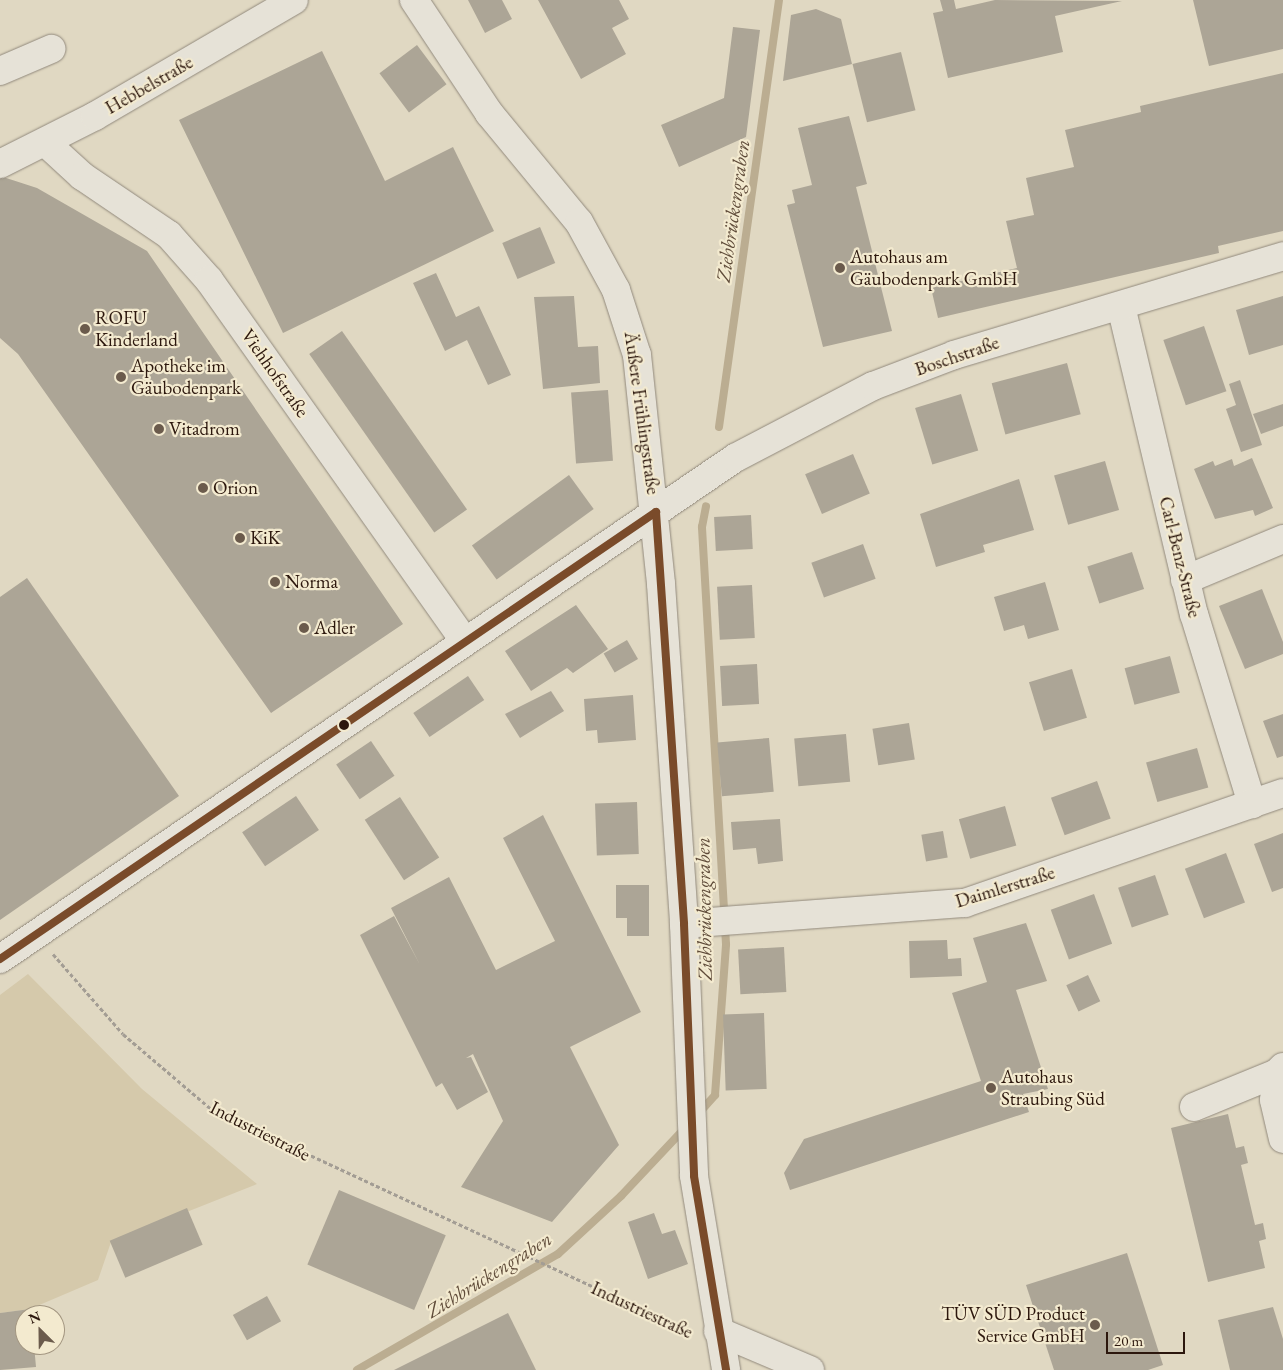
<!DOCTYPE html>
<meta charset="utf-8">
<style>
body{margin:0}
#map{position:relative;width:1283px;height:1370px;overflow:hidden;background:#e0d8c2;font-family:"EB Garamond",serif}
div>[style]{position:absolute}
.green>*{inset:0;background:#d5c9ab}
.stream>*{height:8px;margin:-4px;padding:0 4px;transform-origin:4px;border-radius:4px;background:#bbad91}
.building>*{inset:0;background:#aca596;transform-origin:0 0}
.path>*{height:3px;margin-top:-1.5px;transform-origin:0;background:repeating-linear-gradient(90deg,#a39d94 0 4px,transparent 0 6.5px)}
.roads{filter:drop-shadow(0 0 1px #91897c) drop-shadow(0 0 1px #91897c)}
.minor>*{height:28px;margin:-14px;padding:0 14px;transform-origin:14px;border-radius:14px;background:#e6e2d7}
.bus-1>*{height:8px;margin:-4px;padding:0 4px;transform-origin:4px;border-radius:4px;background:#7a4b2a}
.dots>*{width:14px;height:14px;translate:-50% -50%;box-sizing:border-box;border:2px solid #f3eacf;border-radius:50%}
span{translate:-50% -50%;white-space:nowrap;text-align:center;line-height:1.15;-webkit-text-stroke:4.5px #f3eacf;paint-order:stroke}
.street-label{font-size:19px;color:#2c170d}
.poi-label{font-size:19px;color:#2c170d}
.left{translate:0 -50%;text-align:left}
.right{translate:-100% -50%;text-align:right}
.water-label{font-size:20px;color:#5f4b39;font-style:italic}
.north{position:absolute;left:15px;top:1305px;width:50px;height:50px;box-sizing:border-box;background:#f3eacf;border:1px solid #a39681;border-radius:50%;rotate:337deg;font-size:14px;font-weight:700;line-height:20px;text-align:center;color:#2c170d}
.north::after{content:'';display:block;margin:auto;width:18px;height:22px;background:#6b5b4c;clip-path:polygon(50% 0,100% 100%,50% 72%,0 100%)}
.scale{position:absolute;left:1106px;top:1332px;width:79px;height:22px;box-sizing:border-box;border:2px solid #2c170d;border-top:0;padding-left:6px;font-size:15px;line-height:18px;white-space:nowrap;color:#2c170d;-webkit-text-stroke:4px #f3eacf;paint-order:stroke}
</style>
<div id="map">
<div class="green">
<i style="clip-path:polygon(28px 974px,142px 1089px,257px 1184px,111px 1242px,98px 1280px,30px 1309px,0 1313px,0 995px)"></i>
</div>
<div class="stream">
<i style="left:719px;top:427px;width:431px;rotate:-82deg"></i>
<i style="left:699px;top:1113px;width:24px;rotate:-48deg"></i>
<i style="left:715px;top:1095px;width:151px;rotate:-85.8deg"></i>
<i style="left:726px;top:944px;width:418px;rotate:-93.3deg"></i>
<i style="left:702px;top:527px;width:21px;rotate:-79deg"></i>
<i style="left:357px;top:1370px;width:232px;rotate:-30deg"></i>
<i style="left:558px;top:1254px;width:86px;rotate:-42.6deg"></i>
<i style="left:621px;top:1196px;width:95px;rotate:-46.7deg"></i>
</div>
<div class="building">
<i style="clip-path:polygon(468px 0,502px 0,512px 19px,485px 33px)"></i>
<i style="clip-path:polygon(538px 0,619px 0,629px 19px,612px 28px,626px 54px,581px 79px)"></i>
<i style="clip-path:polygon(940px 0,954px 0,956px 9px,995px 0,1122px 1px,1055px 16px,1063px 52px,948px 78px,933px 13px,943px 11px)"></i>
<i style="clip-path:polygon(1193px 0,1283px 0,1283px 49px,1209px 66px)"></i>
<i style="clip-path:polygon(816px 9px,841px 19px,852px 64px,783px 81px,791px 15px)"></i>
<i style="clip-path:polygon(733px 27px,760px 30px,746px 137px,679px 167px,661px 125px,724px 98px)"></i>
<i style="left:417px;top:45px;width:49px;height:47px;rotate:53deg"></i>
<i style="clip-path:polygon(322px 51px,385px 181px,453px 147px,494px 231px,283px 333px,179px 120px)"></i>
<i style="left:901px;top:52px;width:60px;height:50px;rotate:76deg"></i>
<i style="clip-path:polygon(1283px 73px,1283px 231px,1218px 246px,1219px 253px,938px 318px,931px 288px,1017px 268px,1006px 221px,1034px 215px,1026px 178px,1074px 167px,1065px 130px,1141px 112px,1140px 106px)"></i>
<i style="clip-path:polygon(849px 116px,867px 184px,856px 187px,892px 331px,823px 347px,787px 205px,795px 203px,792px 190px,812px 185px,798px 128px)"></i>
<i style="clip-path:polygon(0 176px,37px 188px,147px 251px,403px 624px,271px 713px,18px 354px,0 338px)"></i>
<i style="left:540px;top:227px;width:39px;height:41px;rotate:67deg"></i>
<i style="clip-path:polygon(436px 273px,456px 317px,479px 306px,511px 375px,488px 385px,467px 340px,445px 351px,413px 283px)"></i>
<i style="clip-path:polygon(574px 296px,578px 347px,598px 346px,600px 383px,543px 389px,534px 297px)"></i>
<i style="clip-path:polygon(1283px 296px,1283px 345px,1249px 355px,1236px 310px)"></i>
<i style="left:1204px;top:326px;width:69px;height:43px;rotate:71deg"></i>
<i style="left:342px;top:331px;width:218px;height:40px;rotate:55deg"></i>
<i style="left:1067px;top:363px;width:53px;height:78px;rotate:75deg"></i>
<i style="clip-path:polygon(1240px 380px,1262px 445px,1241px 452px,1226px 409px,1236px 405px,1229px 384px)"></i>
<i style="left:608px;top:390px;width:71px;height:37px;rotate:86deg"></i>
<i style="left:961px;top:394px;width:59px;height:48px;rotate:73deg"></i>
<i style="clip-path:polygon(1283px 404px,1283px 426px,1261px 434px,1253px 414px)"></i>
<i style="left:853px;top:454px;width:43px;height:52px;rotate:67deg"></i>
<i style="clip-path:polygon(1252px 458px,1273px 508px,1255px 516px,1253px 510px,1215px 519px,1194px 469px,1213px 461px,1215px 466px,1232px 459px,1234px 466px)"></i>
<i style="left:1105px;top:461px;width:51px;height:53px;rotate:74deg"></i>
<i style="left:569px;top:475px;width:42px;height:120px;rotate:54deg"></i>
<i style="clip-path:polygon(1019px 479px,1034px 530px,983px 545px,985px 552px,936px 567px,920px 514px)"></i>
<i style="left:751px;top:515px;width:34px;height:37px;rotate:87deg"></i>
<i style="left:863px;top:544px;width:37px;height:55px;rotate:70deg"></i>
<i style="left:1132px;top:552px;width:39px;height:47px;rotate:72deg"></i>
<i style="clip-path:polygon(27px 578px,179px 796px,0 920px,0 597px)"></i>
<i style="clip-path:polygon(1045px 582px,1059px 630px,1028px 639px,1024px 625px,1004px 631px,994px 597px)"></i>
<i style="left:752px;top:585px;width:53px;height:35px;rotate:87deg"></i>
<i style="clip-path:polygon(1262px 589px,1283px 642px,1283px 654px,1245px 669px,1219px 606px)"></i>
<i style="clip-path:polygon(576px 605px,608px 649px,573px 673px,567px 668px,531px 691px,505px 651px)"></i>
<i style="left:627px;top:640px;width:22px;height:27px;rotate:60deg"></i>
<i style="left:1170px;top:656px;width:38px;height:47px;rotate:75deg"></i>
<i style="left:757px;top:664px;width:40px;height:37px;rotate:87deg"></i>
<i style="left:1072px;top:669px;width:51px;height:45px;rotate:73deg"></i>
<i style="left:468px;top:676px;width:29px;height:66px;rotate:56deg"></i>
<i style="clip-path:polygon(551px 691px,564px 711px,520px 738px,505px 714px)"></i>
<i style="clip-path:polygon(633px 695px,636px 740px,598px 743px,597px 730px,586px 731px,584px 699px)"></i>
<i style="clip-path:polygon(1283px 714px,1283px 756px,1277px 758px,1263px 721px)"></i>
<i style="left:909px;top:723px;width:37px;height:37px;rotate:81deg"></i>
<i style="left:846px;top:734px;width:48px;height:52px;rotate:85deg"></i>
<i style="left:769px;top:738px;width:54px;height:52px;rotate:85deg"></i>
<i style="left:371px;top:741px;width:42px;height:42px;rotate:56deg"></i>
<i style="left:1197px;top:748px;width:41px;height:53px;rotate:74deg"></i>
<i style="left:1097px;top:781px;width:40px;height:49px;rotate:70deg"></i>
<i style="left:296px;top:796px;width:41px;height:65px;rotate:56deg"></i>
<i style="left:400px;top:797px;width:72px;height:42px;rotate:57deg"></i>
<i style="left:637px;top:802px;width:52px;height:42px;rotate:88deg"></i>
<i style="left:1005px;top:806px;width:41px;height:48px;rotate:74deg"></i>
<i style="clip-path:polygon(543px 815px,641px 1012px,570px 1047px,619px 1145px,552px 1222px,461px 1187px,503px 1121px,473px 1054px,466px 1058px,471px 1057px,488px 1092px,457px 1110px,442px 1083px,436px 1087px,360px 935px,394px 916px,420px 965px,391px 908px,449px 877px,496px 970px,555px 941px,503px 838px)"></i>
<i style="clip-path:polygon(780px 819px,783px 861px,758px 864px,756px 848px,733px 850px,731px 822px)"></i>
<i style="left:943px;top:831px;width:27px;height:22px;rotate:80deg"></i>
<i style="clip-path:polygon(1283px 833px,1283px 888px,1272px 892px,1254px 844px)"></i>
<i style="left:1226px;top:853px;width:53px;height:44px;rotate:69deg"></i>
<i style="left:1155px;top:875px;width:42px;height:39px;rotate:71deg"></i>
<i style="clip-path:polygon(616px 885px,649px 885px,649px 936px,627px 936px,627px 918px,616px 918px)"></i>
<i style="left:1094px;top:894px;width:53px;height:46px;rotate:70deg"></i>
<i style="clip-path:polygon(1026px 923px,1047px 981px,1016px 990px,1048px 1089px,1023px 1094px,1029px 1112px,790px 1190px,784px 1173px,804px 1139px,981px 1081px,952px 993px,987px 982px,973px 938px)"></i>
<i style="clip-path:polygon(947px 940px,948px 959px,961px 958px,962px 976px,910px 978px,909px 941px)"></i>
<i style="left:784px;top:947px;width:45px;height:46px;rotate:87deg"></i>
<i style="left:1088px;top:975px;width:29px;height:24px;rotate:65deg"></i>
<i style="left:764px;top:1013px;width:76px;height:41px;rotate:88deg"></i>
<i style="clip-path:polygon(1228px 1114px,1236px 1148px,1244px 1146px,1248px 1163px,1241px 1165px,1255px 1225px,1263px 1223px,1266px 1239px,1259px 1241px,1265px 1268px,1208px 1282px,1171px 1128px)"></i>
<i style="left:339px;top:1190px;width:116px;height:81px;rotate:23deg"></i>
<i style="left:187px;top:1208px;width:40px;height:84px;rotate:67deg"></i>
<i style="clip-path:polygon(654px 1213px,662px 1234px,675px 1230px,688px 1264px,648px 1279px,628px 1222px)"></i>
<i style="clip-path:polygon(1127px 1253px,1163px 1365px,1148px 1370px,1054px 1370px,1026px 1285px)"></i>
<i style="left:267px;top:1296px;width:29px;height:39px;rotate:61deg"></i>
<i style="clip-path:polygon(1273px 1307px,1283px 1339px,1283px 1370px,1230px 1370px,1218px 1320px)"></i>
<i style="clip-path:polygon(30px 1309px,31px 1315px,25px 1315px,25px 1345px,34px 1345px,36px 1367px,0 1370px,0 1313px)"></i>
<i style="clip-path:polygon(508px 1313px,536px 1370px,394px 1370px)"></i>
</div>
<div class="path">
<i style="left:53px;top:954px;width:106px;rotate:48.8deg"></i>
<i style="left:123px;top:1034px;width:116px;rotate:40.4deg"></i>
<i style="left:211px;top:1109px;width:529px;rotate:24.92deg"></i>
</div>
<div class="roads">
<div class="minor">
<i style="left:414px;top:0;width:136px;rotate:56.4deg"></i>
<i style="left:489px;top:113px;width:141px;rotate:50.5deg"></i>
<i style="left:579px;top:222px;width:77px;rotate:61.4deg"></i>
<i style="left:616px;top:290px;width:68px;rotate:72.1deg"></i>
<i style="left:637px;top:355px;width:230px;rotate:84deg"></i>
<i style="left:661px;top:584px;width:341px;rotate:86.1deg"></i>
<i style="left:684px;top:924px;width:252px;rotate:87.7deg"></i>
<i style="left:694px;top:1176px;width:197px;rotate:80.6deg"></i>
<i style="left:0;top:71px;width:56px;rotate:-23.3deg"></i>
<i style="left:46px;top:143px;width:49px;rotate:42.5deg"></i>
<i style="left:82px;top:176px;width:105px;rotate:34.1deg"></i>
<i style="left:169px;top:235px;width:60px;rotate:48.4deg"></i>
<i style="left:209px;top:280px;width:441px;rotate:54.7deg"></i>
<i style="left:0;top:164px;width:106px;rotate:-26.8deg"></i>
<i style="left:95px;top:116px;width:230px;rotate:-30.2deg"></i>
<i style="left:1121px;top:306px;width:317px;rotate:76.7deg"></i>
<i style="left:1194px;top:614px;width:199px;rotate:73deg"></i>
<i style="left:1185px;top:580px;width:106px;rotate:-22.7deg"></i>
<i style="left:684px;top:924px;width:282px;rotate:-4.3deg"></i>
<i style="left:965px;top:903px;width:336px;rotate:-19.1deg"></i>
<i style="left:0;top:959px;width:890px;rotate:-34.28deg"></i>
<i style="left:735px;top:458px;width:156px;rotate:-27.6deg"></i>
<i style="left:873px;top:386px;width:87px;rotate:-20.9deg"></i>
<i style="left:954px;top:355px;width:344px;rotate:-16.7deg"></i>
<i style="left:1283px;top:1067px;width:8px;rotate:135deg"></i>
<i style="left:1277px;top:1073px;width:27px;rotate:96deg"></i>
<i style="left:1274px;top:1100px;width:40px;rotate:77deg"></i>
<i style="left:1194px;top:1107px;width:90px;rotate:-22.3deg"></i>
<i style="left:718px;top:1331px;width:100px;rotate:23deg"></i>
</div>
</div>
<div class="bus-1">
<i style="left:0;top:959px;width:794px;rotate:-34.27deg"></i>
<i style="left:656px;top:512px;width:413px;rotate:86.1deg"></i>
<i style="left:684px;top:924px;width:252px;rotate:87.7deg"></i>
<i style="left:694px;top:1176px;width:197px;rotate:80.6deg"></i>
</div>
<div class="dots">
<i style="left:840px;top:268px;background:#6b5b4c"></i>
<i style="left:85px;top:329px;background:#6b5b4c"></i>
<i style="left:121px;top:377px;background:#6b5b4c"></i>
<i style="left:159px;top:429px;background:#6b5b4c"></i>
<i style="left:203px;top:488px;background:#6b5b4c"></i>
<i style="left:240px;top:538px;background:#6b5b4c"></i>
<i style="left:275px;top:582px;background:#6b5b4c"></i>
<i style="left:304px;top:628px;background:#6b5b4c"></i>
<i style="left:344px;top:725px;background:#2c170d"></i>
<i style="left:991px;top:1088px;background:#6b5b4c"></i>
<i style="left:1095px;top:1325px;background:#6b5b4c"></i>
</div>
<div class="street-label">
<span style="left:149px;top:85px;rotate:-30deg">Hebbelstraße</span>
<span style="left:957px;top:356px;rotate:-19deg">Boschstraße</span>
<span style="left:275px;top:373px;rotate:55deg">Viehhofstraße</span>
<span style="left:642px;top:413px;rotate:82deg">Äußere Frühlingstraße</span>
<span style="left:1180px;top:557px;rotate:76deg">Carl-Benz-Straße</span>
<span style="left:1005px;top:887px;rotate:-17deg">Daimlerstraße</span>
<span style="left:260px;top:1131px;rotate:27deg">Industriestraße</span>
<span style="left:642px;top:1310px;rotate:25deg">Industriestraße</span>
</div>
<div class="poi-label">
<span class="left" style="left:850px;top:268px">Autohaus am<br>Gäubodenpark GmbH</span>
<span class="left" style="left:95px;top:329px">ROFU<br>Kinderland</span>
<span class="left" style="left:131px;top:377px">Apotheke im<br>Gäubodenpark</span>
<span class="left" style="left:169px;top:429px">Vitadrom</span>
<span class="left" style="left:213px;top:488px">Orion</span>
<span class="left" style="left:250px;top:538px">KiK</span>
<span class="left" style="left:285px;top:582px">Norma</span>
<span class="left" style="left:314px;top:628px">Adler</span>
<span class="left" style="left:1001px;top:1088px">Autohaus<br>Straubing Süd</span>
<span class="right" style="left:1085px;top:1325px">TÜV SÜD Product<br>Service GmbH</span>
</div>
<div class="water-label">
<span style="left:733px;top:211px;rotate:-82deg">Ziehbrückengraben</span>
<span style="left:704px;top:909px;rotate:-91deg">Ziehbrückengraben</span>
<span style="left:489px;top:1275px;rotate:-32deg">Ziehbrückengraben</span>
</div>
<div class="north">N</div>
<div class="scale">20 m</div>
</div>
